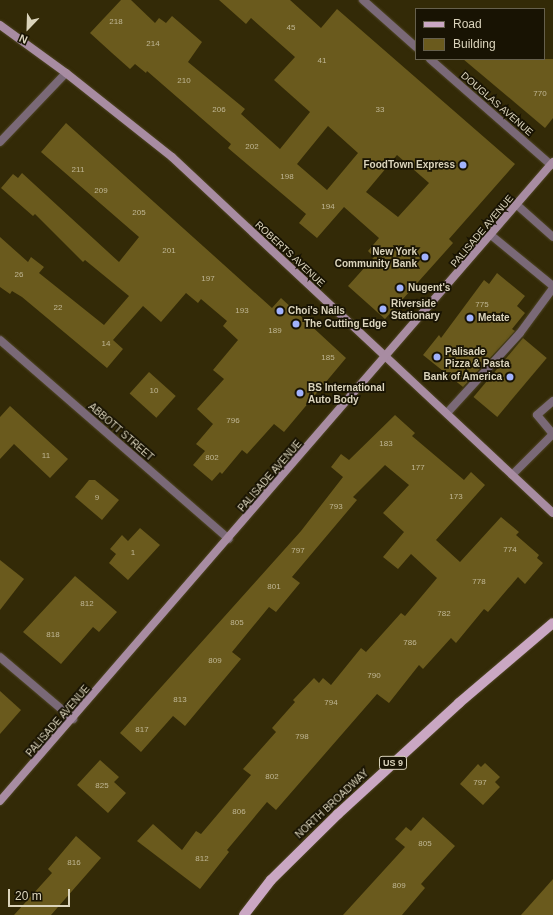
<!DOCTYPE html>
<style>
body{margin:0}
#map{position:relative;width:553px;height:915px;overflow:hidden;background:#332a07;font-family:Helvetica,sans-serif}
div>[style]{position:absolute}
.building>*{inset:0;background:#6a5a1d;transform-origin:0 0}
.roads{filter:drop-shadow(0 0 1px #4e4524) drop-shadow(0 0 1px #4e4524)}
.lane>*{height:8px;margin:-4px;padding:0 4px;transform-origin:4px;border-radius:4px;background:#7a6977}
.street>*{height:8px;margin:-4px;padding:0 4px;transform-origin:4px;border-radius:4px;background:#7a6977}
.secondary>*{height:8px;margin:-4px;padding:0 4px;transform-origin:4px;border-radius:4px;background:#a88ca2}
.primary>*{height:10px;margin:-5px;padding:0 5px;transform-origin:5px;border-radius:5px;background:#caa7c3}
.dots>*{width:11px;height:11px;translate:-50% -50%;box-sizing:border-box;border:2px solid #181303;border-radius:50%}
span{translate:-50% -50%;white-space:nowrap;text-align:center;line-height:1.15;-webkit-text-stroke:3.5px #181303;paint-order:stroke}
.number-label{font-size:8px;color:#bfb694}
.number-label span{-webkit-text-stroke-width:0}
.shield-label span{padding:1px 3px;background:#181303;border:1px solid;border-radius:3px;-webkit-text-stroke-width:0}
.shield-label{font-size:9px;color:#dbd4bc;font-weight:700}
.street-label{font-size:10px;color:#dbd4bc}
.poi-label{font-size:10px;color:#dbd4bc;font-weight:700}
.right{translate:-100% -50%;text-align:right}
.left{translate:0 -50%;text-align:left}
.legend{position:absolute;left:415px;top:8px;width:130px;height:52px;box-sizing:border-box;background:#181303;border:1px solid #66604d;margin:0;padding:5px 7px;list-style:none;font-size:12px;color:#dbd4bc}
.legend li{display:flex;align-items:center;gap:8px;height:20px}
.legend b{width:20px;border:1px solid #66604d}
.north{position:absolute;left:8px;top:8px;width:40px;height:40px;-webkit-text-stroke:3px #181303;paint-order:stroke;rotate:203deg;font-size:11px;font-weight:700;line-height:16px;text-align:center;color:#dbd4bc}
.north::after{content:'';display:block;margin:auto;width:14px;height:18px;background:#dbd4bc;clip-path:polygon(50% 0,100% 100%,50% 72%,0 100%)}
.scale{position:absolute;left:8px;top:889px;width:62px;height:18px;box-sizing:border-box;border:2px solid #dbd4bc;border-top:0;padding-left:5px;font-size:12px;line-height:14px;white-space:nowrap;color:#dbd4bc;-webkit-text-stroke:3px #181303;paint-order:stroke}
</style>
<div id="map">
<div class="building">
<i style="clip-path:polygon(evenodd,121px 0,131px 0,155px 23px,159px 18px,166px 23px,172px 16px,202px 42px,188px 62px,245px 109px,241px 114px,280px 149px,310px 112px,274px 80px,295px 57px,251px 18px,246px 24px,219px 0,290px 0,321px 28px,337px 9px,515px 164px,449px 239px,453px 243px,385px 319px,348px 286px,374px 257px,368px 251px,379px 238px,344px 207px,317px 238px,299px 223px,306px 214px,228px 148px,231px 144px,147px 71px,146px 73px,135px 64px,130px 69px,112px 53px,90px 33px,121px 0,328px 126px,358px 153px,327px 190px,297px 164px,328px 126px,121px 0,397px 155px,429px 183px,398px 217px,366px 192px,397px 155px)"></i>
<i style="clip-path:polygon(463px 59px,553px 59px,553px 118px,545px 128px)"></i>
<i style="clip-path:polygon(66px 123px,272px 308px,281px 298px,346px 358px,284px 432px,274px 424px,247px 454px,242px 450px,222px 474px,220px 472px,212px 481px,193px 465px,205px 451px,196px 444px,213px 424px,197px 409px,224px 379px,213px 370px,238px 340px,223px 326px,227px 321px,201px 299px,198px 303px,186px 293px,161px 322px,143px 306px,113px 340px,123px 349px,107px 368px,22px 297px,12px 291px,10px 294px,0 287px,0 237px,28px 262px,31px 257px,44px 267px,39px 273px,104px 325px,129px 296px,85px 260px,83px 262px,35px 214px,33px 216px,1px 188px,13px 174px,18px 178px,22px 173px,119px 262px,139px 237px,41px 152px)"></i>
<i style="clip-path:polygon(497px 273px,525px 296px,517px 306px,525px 313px,512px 329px,515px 331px,463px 387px,423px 355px,439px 335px,441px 338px,484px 280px,489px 284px)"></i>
<i style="left:523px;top:338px;width:31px;height:77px;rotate:40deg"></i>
<i style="left:149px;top:372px;width:36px;height:29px;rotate:42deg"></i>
<i style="clip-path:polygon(10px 406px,68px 459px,50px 478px,14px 444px,0 459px,0 417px)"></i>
<i style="clip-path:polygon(395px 415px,415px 433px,412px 436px,464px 480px,471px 472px,485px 485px,436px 540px,460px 562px,501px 517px,519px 532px,516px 535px,539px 555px,537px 558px,543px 563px,525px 584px,518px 577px,488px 612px,484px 609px,456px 643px,451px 638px,423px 669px,419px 665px,389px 703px,377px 694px,276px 810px,267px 802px,227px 850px,229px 852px,200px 889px,137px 841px,153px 824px,182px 850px,196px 831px,201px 834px,251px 775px,243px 769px,276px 732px,272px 728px,295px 702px,293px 700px,314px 678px,319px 683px,323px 678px,331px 685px,361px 648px,366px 652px,401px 613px,405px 616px,437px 578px,411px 554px,398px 569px,383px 557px,404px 532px,383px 513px,409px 485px,385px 465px,353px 497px,357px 500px,292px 577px,300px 583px,276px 612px,269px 607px,232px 652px,241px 659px,185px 726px,173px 716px,141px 752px,120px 733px,301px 531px,343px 477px,331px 467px,341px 454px,349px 460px)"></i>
<i style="clip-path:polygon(89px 480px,95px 480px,119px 500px,102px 520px,75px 497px)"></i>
<i style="clip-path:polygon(140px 528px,160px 545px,128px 580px,109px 563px,116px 554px,110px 549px,122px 535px,128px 541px)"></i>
<i style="clip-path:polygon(0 560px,24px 579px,0 610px)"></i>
<i style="clip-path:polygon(75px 576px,117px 612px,99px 632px,93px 627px,61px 664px,23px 632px)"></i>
<i style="clip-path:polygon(0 691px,21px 710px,0 734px)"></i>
<i style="clip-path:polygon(100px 760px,119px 777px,114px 782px,126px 793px,108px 813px,77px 785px)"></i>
<i style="clip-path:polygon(485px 763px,500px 777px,495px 782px,500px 787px,483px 805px,460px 784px,478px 764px,481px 767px)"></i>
<i style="clip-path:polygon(423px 817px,455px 846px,421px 884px,425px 888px,402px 915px,343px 915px,405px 847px,395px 839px,406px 827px,411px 831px)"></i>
<i style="clip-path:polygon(76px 836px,101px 858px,51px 915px,14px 915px,52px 873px,48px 869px)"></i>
<i style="clip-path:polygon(553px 879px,553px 915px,521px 915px)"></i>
</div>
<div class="roads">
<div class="lane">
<i style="left:517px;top:205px;width:48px;rotate:41.6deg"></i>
<i style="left:492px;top:236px;width:79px;rotate:39.3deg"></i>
<i style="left:553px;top:401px;width:21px;rotate:139deg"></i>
<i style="left:537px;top:415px;width:25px;rotate:50deg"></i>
<i style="left:447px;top:413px;width:108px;rotate:-47.6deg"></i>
<i style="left:520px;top:333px;width:56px;rotate:-53.7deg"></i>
<i style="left:512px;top:475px;width:58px;rotate:-45deg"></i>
</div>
<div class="street">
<i style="left:363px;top:0;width:71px;rotate:41.6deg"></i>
<i style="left:430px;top:59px;width:161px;rotate:41.2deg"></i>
<i style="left:0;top:142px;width:95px;rotate:-46.3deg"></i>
<i style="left:0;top:340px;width:303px;rotate:41deg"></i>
<i style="left:0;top:657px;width:96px;rotate:40.3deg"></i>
</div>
<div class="secondary">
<i style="left:0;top:25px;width:82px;rotate:36deg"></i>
<i style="left:66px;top:73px;width:135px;rotate:38.4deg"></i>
<i style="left:172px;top:157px;width:521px;rotate:43.06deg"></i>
<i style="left:0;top:801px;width:845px;rotate:-49.13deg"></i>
</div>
<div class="primary">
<i style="left:244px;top:915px;width:44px;rotate:-52.4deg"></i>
<i style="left:271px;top:880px;width:94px;rotate:-44.6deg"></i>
<i style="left:338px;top:814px;width:164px;rotate:-42.5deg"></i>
<i style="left:459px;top:703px;width:123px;rotate:-40.4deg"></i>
</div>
</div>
<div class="dots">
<i style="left:463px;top:165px;background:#a1b2fd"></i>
<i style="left:425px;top:257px;background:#a1b2fd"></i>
<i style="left:400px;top:288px;background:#a1b2fd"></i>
<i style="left:383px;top:309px;background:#a1b2fd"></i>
<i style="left:280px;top:311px;background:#a1b2fd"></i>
<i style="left:470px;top:318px;background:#a1b2fd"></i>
<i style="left:296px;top:324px;background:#a1b2fd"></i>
<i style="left:437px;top:357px;background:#a1b2fd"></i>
<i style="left:510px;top:377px;background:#a1b2fd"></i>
<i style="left:300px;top:393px;background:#a1b2fd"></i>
</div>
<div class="number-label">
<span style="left:116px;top:22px">218</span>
<span style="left:291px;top:28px">45</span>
<span style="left:153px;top:44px">214</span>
<span style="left:322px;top:61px">41</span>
<span style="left:184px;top:81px">210</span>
<span style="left:540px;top:94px">770</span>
<span style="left:219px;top:110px">206</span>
<span style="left:380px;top:110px">33</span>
<span style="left:252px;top:147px">202</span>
<span style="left:78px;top:170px">211</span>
<span style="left:287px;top:177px">198</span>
<span style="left:101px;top:191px">209</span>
<span style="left:328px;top:207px">194</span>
<span style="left:139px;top:213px">205</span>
<span style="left:169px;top:251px">201</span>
<span style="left:19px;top:275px">26</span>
<span style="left:208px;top:279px">197</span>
<span style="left:482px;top:305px">775</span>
<span style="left:58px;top:308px">22</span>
<span style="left:242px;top:311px">193</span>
<span style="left:275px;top:331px">189</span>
<span style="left:106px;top:344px">14</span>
<span style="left:328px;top:358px">185</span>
<span style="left:154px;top:391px">10</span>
<span style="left:233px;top:421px">796</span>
<span style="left:386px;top:444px">183</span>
<span style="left:46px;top:456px">11</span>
<span style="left:212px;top:458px">802</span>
<span style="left:418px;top:468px">177</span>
<span style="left:456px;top:497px">173</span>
<span style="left:97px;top:498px">9</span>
<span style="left:336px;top:507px">793</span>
<span style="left:510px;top:550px">774</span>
<span style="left:298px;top:551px">797</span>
<span style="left:133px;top:553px">1</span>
<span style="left:479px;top:582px">778</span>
<span style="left:274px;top:587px">801</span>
<span style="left:87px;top:604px">812</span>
<span style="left:444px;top:614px">782</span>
<span style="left:237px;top:623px">805</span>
<span style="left:53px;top:635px">818</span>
<span style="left:410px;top:643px">786</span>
<span style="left:215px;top:661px">809</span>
<span style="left:374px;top:676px">790</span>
<span style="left:180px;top:700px">813</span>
<span style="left:331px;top:703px">794</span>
<span style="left:142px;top:730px">817</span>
<span style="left:302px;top:737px">798</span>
<span style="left:272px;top:777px">802</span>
<span style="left:480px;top:783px">797</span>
<span style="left:102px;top:786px">825</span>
<span style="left:239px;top:812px">806</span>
<span style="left:425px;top:844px">805</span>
<span style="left:202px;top:859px">812</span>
<span style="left:74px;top:863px">816</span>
<span style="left:399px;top:886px">809</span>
</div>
<div class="shield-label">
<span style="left:393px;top:763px">US 9</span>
</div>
<div class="street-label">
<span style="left:497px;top:104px;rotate:41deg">DOUGLAS AVENUE</span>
<span style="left:482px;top:231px;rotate:-50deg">PALISADE AVENUE</span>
<span style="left:290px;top:254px;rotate:43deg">ROBERTS AVENUE</span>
<span style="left:121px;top:432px;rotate:41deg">ABBOTT STREET</span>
<span style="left:270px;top:476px;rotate:-49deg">PALISADE AVENUE</span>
<span style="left:58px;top:721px;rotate:-49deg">PALISADE AVENUE</span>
<span style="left:332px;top:804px;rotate:-43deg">NORTH BROADWAY</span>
</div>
<div class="poi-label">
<span class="right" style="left:455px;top:165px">FoodTown Express</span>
<span class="right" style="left:417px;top:257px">New York<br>Community Bank</span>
<span class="left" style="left:408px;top:288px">Nugent's</span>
<span class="left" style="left:391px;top:309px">Riverside<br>Stationary</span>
<span class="left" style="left:288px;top:311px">Choi's Nails</span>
<span class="left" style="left:478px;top:318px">Metate</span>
<span class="left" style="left:304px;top:324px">The Cutting Edge</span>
<span class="left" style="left:445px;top:357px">Palisade<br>Pizza &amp; Pasta</span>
<span class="right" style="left:502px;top:377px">Bank of America</span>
<span class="left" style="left:308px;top:393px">BS International<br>Auto Body</span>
</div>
<ul class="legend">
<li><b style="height:5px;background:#caa7c3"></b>Road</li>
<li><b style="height:11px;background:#6a5a1d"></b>Building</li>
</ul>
<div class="north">N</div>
<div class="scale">20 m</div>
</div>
